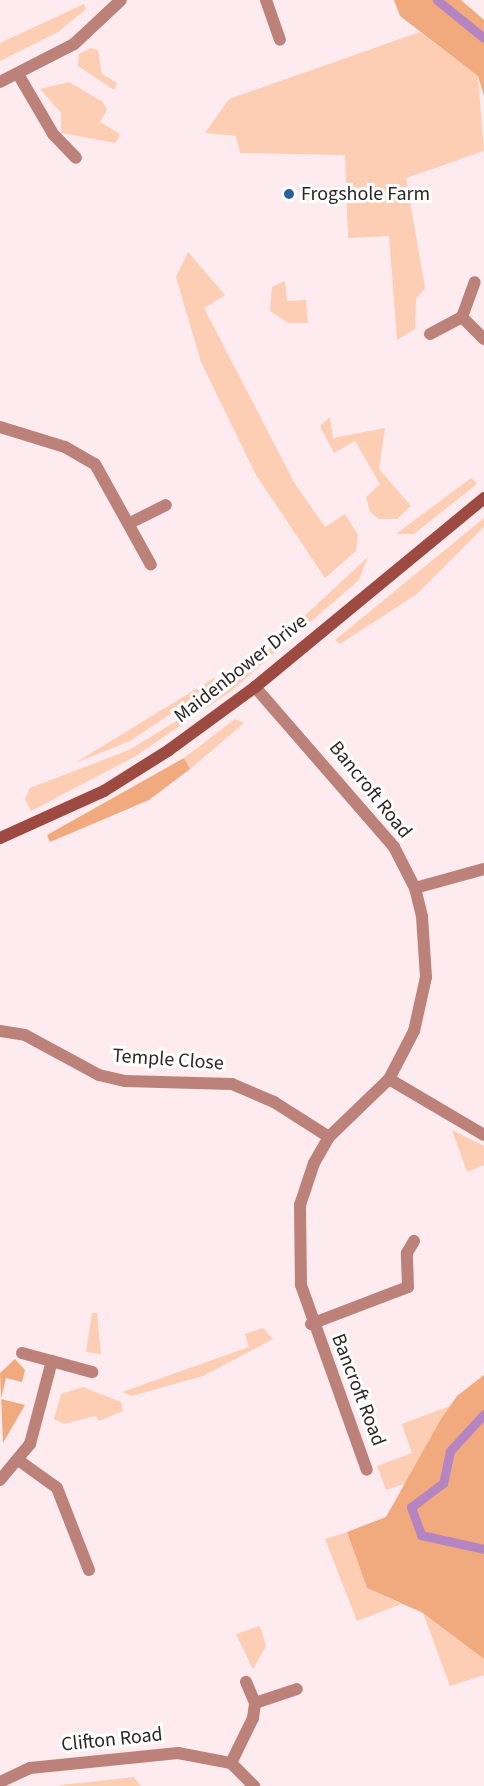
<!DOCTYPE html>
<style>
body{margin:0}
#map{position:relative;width:484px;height:1786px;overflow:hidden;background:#fdebef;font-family:"Source Sans 3",sans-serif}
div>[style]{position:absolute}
.green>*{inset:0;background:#fdceb3}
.forest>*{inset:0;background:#f1a97e}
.stream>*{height:9px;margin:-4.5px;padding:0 4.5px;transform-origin:4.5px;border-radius:4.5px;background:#b585c2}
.street>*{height:12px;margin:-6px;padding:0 6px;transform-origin:6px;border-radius:6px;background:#bc827a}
.secondary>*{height:12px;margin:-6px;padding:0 6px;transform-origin:6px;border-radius:6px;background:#9d4b42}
.dots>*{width:16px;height:16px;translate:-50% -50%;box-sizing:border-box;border:3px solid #fff;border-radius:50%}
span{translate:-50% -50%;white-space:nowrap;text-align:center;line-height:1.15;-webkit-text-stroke:6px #fff;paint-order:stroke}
.poi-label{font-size:20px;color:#2c2627}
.left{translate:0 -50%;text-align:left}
.street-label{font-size:20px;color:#2c2627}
</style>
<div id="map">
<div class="green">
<i style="clip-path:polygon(84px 4px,86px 9px,58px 32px,0 61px,0 43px)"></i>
<i style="clip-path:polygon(420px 32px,478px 76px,484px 151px,406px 178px,425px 288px,416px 299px,415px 329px,397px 340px,389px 236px,348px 238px,345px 155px,240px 153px,236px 136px,205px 133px,229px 99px)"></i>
<i style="clip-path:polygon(91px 48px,98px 50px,102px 74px,117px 83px,114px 90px,78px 66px,79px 54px)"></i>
<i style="clip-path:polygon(69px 82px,103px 102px,107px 110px,100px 122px,120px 134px,116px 143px,61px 133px,61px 113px,40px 89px)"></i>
<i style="clip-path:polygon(188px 252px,225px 295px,204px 308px,295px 484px,325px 527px,345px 514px,358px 535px,356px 551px,325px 578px,256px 475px,201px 362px,176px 277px)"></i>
<i style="clip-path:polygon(285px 281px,287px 301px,306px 300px,308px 323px,288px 323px,270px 311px,272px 287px)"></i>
<i style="clip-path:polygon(330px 417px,333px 438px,385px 428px,379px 469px,411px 506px,397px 519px,379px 519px,370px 512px,366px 497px,380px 484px,355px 441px,334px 453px,320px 426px)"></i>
<i style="clip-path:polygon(471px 478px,477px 484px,414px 534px,396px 534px)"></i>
<i style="clip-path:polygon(484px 518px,484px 527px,417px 594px,340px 644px,335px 640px)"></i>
<i style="clip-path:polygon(368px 557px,359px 580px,231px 691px,134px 757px,31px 811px,25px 799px,30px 788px,129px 750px,188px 714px,244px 672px)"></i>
<i style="clip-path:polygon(214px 678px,217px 683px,130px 741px,75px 763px)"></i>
<i style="clip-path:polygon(235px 719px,244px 723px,190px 769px,184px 758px)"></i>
<i style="clip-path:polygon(452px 1130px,484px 1146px,484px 1165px,467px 1172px)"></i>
<i style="clip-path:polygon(92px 1313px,97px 1313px,101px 1354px,86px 1352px)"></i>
<i style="clip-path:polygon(263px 1328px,273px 1339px,203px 1376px,132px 1396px,122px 1392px,249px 1347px,245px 1334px)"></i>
<i style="clip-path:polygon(83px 1387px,121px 1402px,123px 1411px,99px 1421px,96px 1416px,64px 1424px,54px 1419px,61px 1394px)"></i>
<i style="clip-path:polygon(450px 1406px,407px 1483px,386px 1490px,377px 1466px,412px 1453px,402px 1424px)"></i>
<i style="clip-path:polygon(347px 1532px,367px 1588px,401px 1604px,357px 1621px,325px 1539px)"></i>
<i style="clip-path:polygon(423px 1613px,484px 1659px,484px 1675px,450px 1686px)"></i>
<i style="clip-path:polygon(260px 1626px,266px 1646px,253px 1669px,236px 1634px)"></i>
<i style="clip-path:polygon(134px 1777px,141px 1786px,59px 1786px,61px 1785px)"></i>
</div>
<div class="forest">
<i style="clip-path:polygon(394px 0,461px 0,484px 20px,484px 96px,478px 76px,400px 16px)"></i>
<i style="clip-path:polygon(184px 758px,190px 769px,149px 800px,50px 842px,47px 835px)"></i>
<i style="clip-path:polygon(15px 1359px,25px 1370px,22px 1382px,6px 1378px,1px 1399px,25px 1405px,3px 1443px,0 1373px)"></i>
<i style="clip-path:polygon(484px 1375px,484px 1659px,423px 1613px,367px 1588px,347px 1532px,386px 1517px,441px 1419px,457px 1396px)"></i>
</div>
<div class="stream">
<i style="left:437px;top:0;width:60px;rotate:39deg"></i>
<i style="left:484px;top:1414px;width:50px;rotate:132.6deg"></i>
<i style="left:450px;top:1451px;width:33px;rotate:102deg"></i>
<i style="left:443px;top:1483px;width:40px;rotate:143deg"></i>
<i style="left:411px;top:1507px;width:30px;rotate:70deg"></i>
<i style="left:421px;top:1535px;width:65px;rotate:12.5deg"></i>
</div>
<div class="street">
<i style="left:266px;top:0;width:42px;rotate:70.7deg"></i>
<i style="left:18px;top:74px;width:69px;rotate:59.7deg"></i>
<i style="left:53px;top:134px;width:33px;rotate:46deg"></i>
<i style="left:0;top:82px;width:83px;rotate:-27.2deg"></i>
<i style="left:74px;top:44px;width:64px;rotate:-43.1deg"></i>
<i style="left:462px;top:317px;width:31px;rotate:45deg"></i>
<i style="left:430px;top:334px;width:36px;rotate:-28deg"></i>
<i style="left:462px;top:317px;width:37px;rotate:-70deg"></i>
<i style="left:0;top:427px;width:68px;rotate:17.1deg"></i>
<i style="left:65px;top:447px;width:34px;rotate:30deg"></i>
<i style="left:95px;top:464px;width:115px;rotate:61deg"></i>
<i style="left:130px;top:523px;width:40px;rotate:-26.6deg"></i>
<i style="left:255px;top:687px;width:212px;rotate:49deg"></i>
<i style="left:394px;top:847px;width:46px;rotate:62.9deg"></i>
<i style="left:415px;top:888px;width:30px;rotate:76deg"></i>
<i style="left:422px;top:917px;width:60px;rotate:86.2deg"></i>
<i style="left:426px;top:977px;width:55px;rotate:102.5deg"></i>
<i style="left:414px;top:1031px;width:54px;rotate:117.5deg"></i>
<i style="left:389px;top:1079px;width:83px;rotate:136deg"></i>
<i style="left:329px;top:1137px;width:30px;rotate:120deg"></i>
<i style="left:314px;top:1163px;width:44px;rotate:108.4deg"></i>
<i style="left:300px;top:1205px;width:80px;rotate:89.3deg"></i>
<i style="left:301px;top:1285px;width:196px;rotate:70.4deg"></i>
<i style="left:415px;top:888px;width:72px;rotate:-15.4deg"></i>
<i style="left:0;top:1031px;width:25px;rotate:9deg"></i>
<i style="left:25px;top:1035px;width:84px;rotate:28.4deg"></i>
<i style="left:99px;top:1075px;width:27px;rotate:13deg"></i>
<i style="left:125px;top:1081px;width:107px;rotate:1.6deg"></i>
<i style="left:232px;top:1084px;width:46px;rotate:23.2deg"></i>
<i style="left:274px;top:1102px;width:65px;rotate:32.5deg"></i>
<i style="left:389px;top:1079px;width:110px;rotate:30.5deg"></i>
<i style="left:311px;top:1324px;width:104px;rotate:-20.9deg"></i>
<i style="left:408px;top:1287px;width:34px;rotate:-92deg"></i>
<i style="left:407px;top:1253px;width:14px;rotate:-60deg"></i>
<i style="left:22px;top:1353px;width:73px;rotate:15.2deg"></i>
<i style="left:21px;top:1462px;width:44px;rotate:35.8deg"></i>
<i style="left:57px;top:1488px;width:88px;rotate:68.7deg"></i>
<i style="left:0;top:1480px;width:47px;rotate:-50.2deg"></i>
<i style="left:30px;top:1444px;width:86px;rotate:-75.2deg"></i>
<i style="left:255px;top:1703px;width:44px;rotate:-18.4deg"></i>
<i style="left:231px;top:1763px;width:50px;rotate:-63.9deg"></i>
<i style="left:253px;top:1718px;width:15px;rotate:-82deg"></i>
<i style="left:255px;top:1703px;width:23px;rotate:-113deg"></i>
<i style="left:0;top:1782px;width:33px;rotate:-25deg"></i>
<i style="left:30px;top:1768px;width:149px;rotate:-5.8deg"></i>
<i style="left:178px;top:1753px;width:54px;rotate:10.7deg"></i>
<i style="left:231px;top:1763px;width:33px;rotate:45deg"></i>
</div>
<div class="secondary">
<i style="left:0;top:838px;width:114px;rotate:-24.3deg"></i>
<i style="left:104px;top:791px;width:77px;rotate:-32.2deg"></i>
<i style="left:169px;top:750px;width:107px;rotate:-36.2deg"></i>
<i style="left:255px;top:687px;width:297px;rotate:-39.5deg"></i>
</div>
<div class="dots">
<i style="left:289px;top:194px;background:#27629a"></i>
</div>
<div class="poi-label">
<span class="left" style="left:301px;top:194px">Frogshole Farm</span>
</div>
<div class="street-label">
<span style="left:241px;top:669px;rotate:-38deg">Maidenbower Drive</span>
<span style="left:370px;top:790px;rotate:51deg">Bancroft Road</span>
<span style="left:168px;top:1060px;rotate:4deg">Temple Close</span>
<span style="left:358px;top:1390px;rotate:69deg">Bancroft Road</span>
<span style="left:112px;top:1740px;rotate:-6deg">Clifton Road</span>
</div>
</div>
